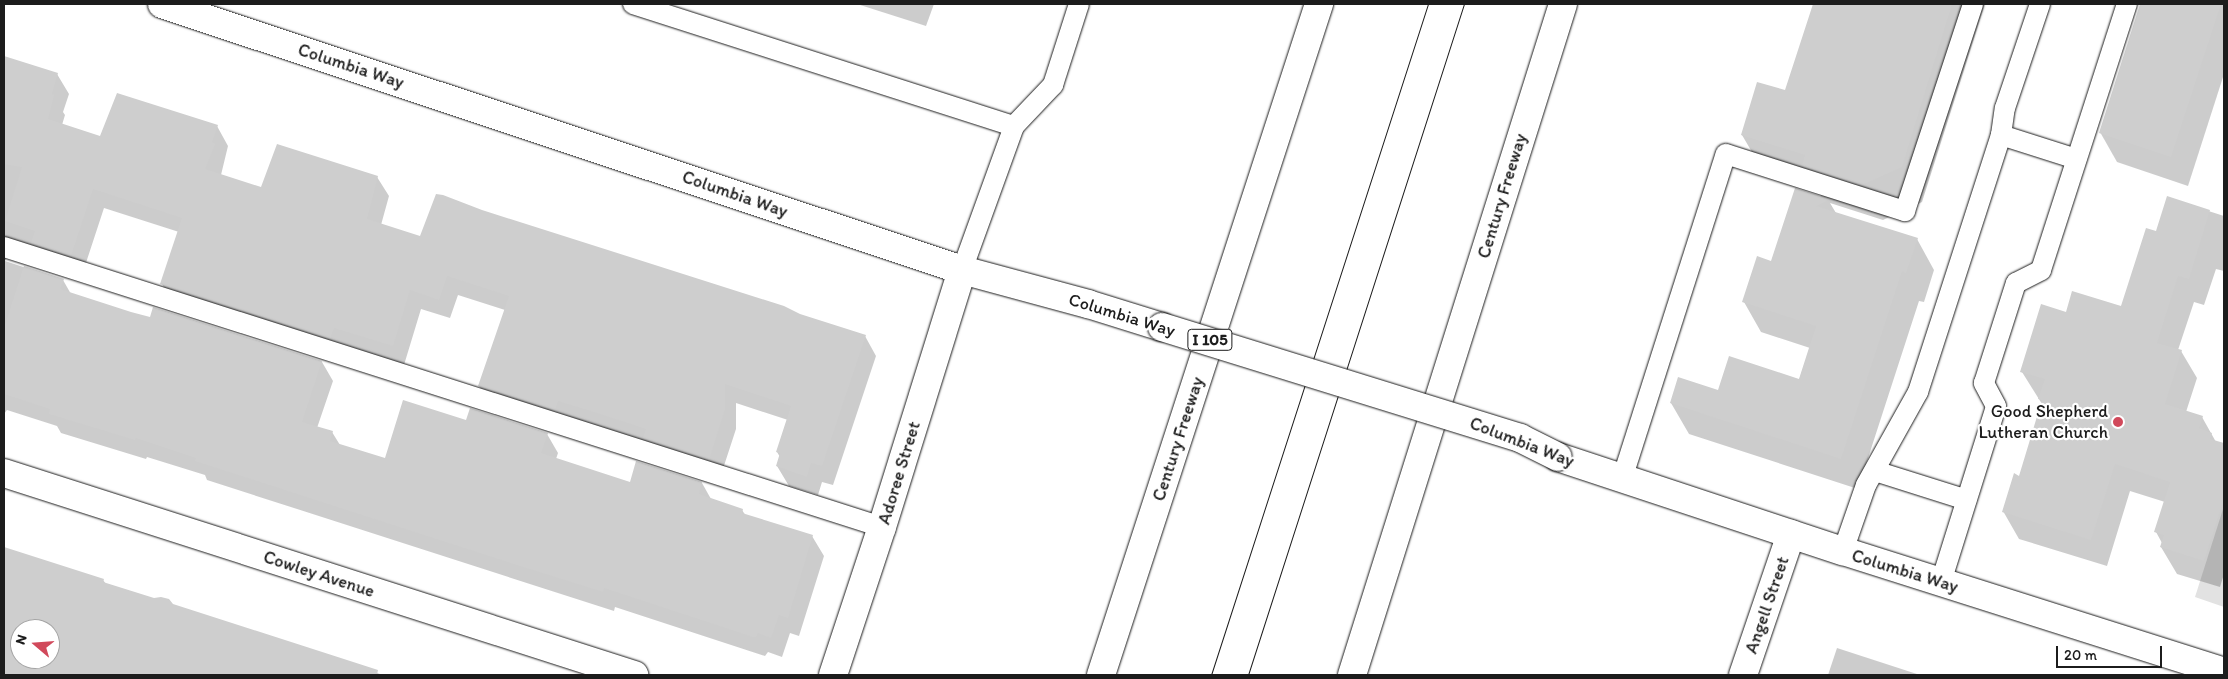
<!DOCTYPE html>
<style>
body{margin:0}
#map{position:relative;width:2228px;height:679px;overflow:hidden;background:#fff;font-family:Itim,sans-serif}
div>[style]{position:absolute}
.green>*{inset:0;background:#e2e2e2}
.shadow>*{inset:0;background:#0003}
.building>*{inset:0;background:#cecece}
.roads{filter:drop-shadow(0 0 1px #1c1c1c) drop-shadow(0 0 1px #1c1c1c)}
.lane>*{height:20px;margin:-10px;padding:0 10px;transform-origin:10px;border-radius:10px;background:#fff}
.street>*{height:28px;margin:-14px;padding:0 14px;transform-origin:14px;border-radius:14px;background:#fff}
.secondary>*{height:28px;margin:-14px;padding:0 14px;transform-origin:14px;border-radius:14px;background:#fff}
.highway>*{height:28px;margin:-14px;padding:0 14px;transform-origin:14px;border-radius:14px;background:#fff}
.tram>*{height:1px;margin:-0.5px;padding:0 0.5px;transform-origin:0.5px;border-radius:0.5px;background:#1c1c1c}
.bridges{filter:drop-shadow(0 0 1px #1c1c1c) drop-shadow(0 0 1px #1c1c1c)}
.secondary-bridge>*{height:28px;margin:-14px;padding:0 14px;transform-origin:14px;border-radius:14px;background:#fff}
.dots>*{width:14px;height:14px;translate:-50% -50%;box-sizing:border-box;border:2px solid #fff;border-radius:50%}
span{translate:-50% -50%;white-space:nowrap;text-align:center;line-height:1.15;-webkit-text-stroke:4.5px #fff;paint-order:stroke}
.shield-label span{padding:1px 4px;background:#fff;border:1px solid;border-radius:4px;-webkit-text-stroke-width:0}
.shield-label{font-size:16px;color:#1c1c1c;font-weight:700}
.street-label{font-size:18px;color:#1c1c1c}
.poi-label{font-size:18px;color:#1c1c1c}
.right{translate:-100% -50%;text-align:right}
.frame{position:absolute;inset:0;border:5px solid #1c1c1c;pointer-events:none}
.north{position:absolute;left:10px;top:619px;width:50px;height:50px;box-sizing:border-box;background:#fff;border:1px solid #a4a4a4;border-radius:50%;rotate:288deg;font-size:14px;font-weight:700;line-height:20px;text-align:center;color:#1c1c1c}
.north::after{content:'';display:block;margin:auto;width:18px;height:22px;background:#d1495b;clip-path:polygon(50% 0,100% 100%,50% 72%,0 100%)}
.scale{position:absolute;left:2056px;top:646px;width:106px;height:22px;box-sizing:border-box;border:2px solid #1c1c1c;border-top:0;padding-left:6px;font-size:15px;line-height:18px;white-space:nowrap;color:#1c1c1c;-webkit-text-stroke:4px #fff;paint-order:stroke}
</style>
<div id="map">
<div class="green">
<i style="clip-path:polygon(2224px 506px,2224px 607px,2195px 597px)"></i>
</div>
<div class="shadow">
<i style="clip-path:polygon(857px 4px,934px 4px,926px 26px)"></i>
<i style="clip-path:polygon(1814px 4px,1985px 4px,1922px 202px,1883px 220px,1830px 203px,1836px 213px,1917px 239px,1934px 270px,1924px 302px,1919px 301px,1858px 489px,1689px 434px,1671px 403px,1719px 392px,1799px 380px,1810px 348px,1761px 332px,1744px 302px,1772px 262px,1795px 190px,1822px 198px,1816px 187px,1763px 171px,1742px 135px,1786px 92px)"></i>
<i style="clip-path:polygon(2142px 4px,2224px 4px,2224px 74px,2188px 186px,2117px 162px,2100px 132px)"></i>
<i style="clip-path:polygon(4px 57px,57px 74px,69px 94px,63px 112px,65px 115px,62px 125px,101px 138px,217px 126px,228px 146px,221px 175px,261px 188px,377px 177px,389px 196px,381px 225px,421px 238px,481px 211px,865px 336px,876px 356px,833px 485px,822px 482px,818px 495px,789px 486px,777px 466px,780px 457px,777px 452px,788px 420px,736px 403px,736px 429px,720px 478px,491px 405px,479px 386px,505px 310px,458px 295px,450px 318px,421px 309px,404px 365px,173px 304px,162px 284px,179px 232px,104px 208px,82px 275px,7px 257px,5px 261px,63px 280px,71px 294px,151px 319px,322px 362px,333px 381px,317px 428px,332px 432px,340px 445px,386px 460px,467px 422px,547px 434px,558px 453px,556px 459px,631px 483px,702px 483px,711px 499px,742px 510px,746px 516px,812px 536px,824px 556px,799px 636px,790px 633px,782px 657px,768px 652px,765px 656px,615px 607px,614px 611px,207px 480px,205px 475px,147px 457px,146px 459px,61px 433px,57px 426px,7px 410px,4px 414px)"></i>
<i style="clip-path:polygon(2168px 198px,2224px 216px,2224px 271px,2216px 269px,2204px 305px,2194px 302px,2178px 350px,2181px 351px,2197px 378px,2186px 412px,2202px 417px,2216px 442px,2224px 444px,2224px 574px,2220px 587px,2177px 574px,2161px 547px,2162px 543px,2156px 532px,2165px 502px,2130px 491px,2107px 566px,2019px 539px,2003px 511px,2020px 477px,2042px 404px,2022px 372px,2067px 314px,2121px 307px,2157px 232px)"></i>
<i style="clip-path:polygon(evenodd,4px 548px,103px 580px,106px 584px,383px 675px,4px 675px,4px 548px,20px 629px,50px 629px,50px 659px,20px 659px,20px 629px)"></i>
<i style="clip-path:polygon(1837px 648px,1920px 675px,1828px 675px)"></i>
</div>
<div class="building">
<i style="clip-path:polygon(1813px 4px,1952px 4px,1902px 167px,1862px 185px,1802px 166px,1805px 155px,1741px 135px,1757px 82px,1785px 90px)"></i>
<i style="clip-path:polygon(2140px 4px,2221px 4px,2171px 157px,2099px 133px)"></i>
<i style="clip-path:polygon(4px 56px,58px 73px,52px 94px,54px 95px,48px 119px,100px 136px,117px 93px,218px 125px,212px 142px,215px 144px,205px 169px,261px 187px,277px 144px,378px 176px,367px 219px,420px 236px,436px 194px,443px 195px,482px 210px,784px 306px,800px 314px,866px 335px,822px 466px,811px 463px,807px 477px,776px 466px,780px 453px,776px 452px,791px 406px,725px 384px,725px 409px,709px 460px,643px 438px,646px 429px,594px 412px,558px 401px,555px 410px,478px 386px,509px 296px,447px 276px,439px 300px,410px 290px,393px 346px,334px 328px,330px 339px,160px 284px,182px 218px,93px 189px,71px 256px,31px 243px,35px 231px,5px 221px,22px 167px,4px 164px)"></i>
<i style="clip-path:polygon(1795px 188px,1830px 199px,1816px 206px,1918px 238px,1906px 273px,1902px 271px,1841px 459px,1670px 403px,1678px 377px,1718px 390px,1729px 356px,1799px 379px,1816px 326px,1742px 302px,1757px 256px,1771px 261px)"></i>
<i style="clip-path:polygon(2167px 196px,2210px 210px,2189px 279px,2178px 276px,2157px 343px,2182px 350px,2165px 404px,2203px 416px,2199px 428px,2212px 433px,2210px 439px,2224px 443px,2224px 499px,2204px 561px,2160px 547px,2164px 535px,2154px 532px,2170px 482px,2115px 464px,2091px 540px,2002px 512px,2014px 473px,2019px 476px,2042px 400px,2038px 399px,2045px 379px,2020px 372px,2041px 304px,2066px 312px,2072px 291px,2121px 306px,2146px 228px,2156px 231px)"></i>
<i style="clip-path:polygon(24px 266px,64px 279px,60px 289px,131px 312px,150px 317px,153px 307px,322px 361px,302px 422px,333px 431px,330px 441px,385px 458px,403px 400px,466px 420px,470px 408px,548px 433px,541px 453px,630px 482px,636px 461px,702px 482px,699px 494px,743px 509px,742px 513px,813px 535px,788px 618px,779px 615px,771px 638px,758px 633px,756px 637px,753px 637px,604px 588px,603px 592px,523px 567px,195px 461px,196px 458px,136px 438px,135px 440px,49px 414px,50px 409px,4px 394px,4px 328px)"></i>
<i style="clip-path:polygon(evenodd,4px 547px,104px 579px,103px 582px,154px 598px,161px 597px,169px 599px,173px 604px,378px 670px,377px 675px,4px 675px,4px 547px,20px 629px,50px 629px,50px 659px,20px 659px,20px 629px)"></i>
</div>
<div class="roads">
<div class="lane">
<i style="left:633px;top:4px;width:400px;rotate:17.8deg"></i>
<i style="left:2001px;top:135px;width:79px;rotate:17.7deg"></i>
<i style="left:4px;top:247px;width:922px;rotate:17.69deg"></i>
<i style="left:962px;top:270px;width:153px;rotate:-70.1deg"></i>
<i style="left:1014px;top:126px;width:57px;rotate:-46.4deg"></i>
<i style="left:1053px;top:85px;width:85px;rotate:-72.2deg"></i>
<i style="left:1875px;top:471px;width:96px;rotate:17.5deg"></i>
<i style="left:1622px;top:479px;width:341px;rotate:-72.3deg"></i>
<i style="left:1726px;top:154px;width:188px;rotate:17.7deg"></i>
<i style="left:1905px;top:211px;width:218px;rotate:-71.8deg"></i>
<i style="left:1843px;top:551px;width:70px;rotate:-70.8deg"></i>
<i style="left:1866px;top:485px;width:107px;rotate:-60.8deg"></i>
<i style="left:1918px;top:392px;width:270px;rotate:-72.1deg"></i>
<i style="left:2001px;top:135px;width:27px;rotate:-82deg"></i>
<i style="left:2005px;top:108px;width:110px;rotate:-71.4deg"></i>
<i style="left:1941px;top:582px;width:184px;rotate:-72.6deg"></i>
<i style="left:1996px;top:406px;width:26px;rotate:-118deg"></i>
<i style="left:1984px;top:383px;width:105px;rotate:-72.3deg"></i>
<i style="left:2016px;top:283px;width:28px;rotate:-27deg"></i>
<i style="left:2041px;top:270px;width:280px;rotate:-72.1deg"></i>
</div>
<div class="street">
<i style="left:4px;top:473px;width:662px;rotate:17.78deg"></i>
<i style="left:833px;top:675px;width:156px;rotate:-71.7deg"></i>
<i style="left:882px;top:527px;width:269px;rotate:-72.7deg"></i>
<i style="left:1743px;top:675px;width:149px;rotate:-71.2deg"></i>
</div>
<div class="secondary">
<i style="left:162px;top:4px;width:843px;rotate:18.39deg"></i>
<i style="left:962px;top:270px;width:131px;rotate:15.1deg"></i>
<i style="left:1088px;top:304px;width:77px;rotate:17.3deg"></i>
<i style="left:1558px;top:457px;width:300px;rotate:18.3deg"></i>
<i style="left:1843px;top:551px;width:400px;rotate:17.6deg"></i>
</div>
<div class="highway">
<i style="left:1101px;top:675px;width:706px;rotate:-72deg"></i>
<i style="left:1352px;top:675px;width:703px;rotate:-72.54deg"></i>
</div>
</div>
<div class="tram">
<i style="left:1211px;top:675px;width:705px;rotate:-72.08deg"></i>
<i style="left:1248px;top:675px;width:705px;rotate:-72.16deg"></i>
</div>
<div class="bridges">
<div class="secondary-bridge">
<i style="left:1162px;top:327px;width:375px;rotate:17.2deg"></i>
<i style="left:1520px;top:438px;width:42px;rotate:26.6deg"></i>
</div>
</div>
<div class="dots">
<i style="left:2118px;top:422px;background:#d1495b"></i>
</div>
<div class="shield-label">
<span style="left:1210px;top:340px">I 105</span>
</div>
<div class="street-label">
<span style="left:351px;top:66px;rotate:18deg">Columbia Way</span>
<span style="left:735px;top:194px;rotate:19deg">Columbia Way</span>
<span style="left:1502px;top:196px;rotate:-73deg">Century Freeway</span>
<span style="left:1122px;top:315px;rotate:17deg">Columbia Way</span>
<span style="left:1178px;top:439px;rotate:-72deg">Century Freeway</span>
<span style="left:1522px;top:442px;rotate:21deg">Columbia Way</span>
<span style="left:899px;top:473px;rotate:-73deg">Adoree Street</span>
<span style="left:1905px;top:571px;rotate:17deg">Columbia Way</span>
<span style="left:319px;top:574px;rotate:18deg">Cowley Avenue</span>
<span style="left:1767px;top:605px;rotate:-71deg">Angell Street</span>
</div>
<div class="poi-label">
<span class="right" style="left:2108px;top:422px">Good Shepherd<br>Lutheran Church</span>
</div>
<div class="frame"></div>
<div class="north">N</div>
<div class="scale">20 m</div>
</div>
